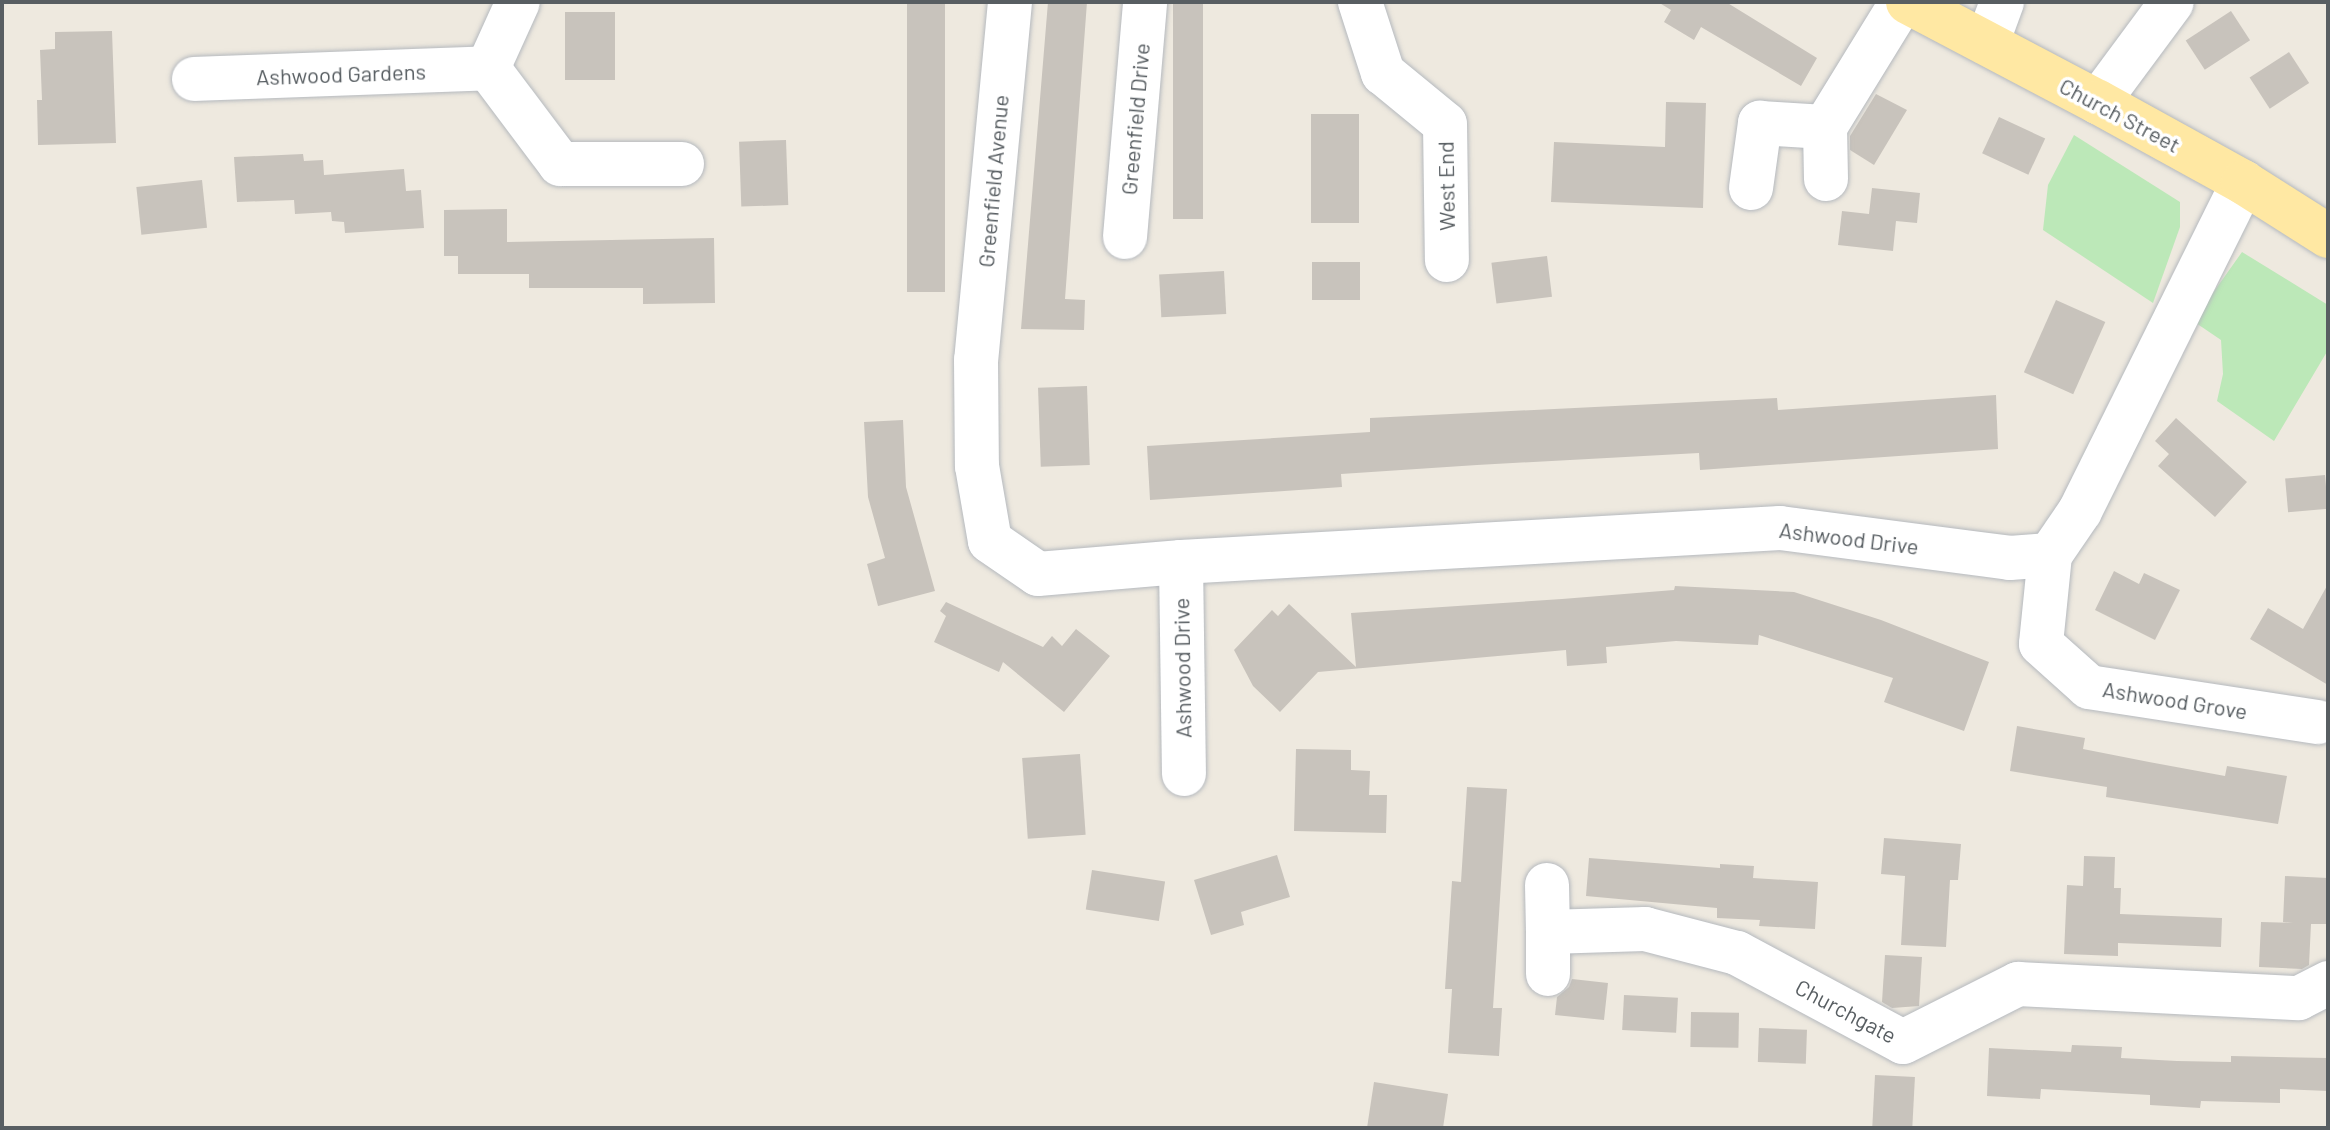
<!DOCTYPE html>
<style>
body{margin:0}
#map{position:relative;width:2330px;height:1130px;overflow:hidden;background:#eee9df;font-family:Barlow,sans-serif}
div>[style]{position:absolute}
.green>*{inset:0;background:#bce8b8}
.building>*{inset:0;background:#c8c3bc;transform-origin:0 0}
.roads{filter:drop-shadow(0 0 2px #b5b9be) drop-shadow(0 0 2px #b5b9be)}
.minor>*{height:44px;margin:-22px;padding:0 22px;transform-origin:22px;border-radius:22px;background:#fff}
.major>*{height:44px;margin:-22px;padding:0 22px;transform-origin:22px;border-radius:22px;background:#ffe8a3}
span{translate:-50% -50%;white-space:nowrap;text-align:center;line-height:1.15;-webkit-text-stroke:7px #fff;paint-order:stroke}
.street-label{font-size:22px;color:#585e62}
.frame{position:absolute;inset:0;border:4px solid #585e62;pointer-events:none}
</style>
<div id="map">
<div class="green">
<i style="clip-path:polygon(2074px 135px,2180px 202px,2180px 227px,2153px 303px,2043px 230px,2048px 185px)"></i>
<i style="clip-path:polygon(2242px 252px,2328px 305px,2328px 350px,2274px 441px,2217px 401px,2223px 374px,2221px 340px,2193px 321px)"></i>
</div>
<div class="building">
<i style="left:907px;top:2px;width:38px;height:290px"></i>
<i style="clip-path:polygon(1048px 2px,1087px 2px,1065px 299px,1085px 300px,1084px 330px,1021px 329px)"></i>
<i style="left:1173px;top:2px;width:30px;height:217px"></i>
<i style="clip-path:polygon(1658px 2px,1726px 2px,1817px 58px,1801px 86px,1701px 27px,1694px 40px,1664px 22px,1671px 10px)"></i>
<i style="left:2231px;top:11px;width:35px;height:54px;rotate:57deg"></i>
<i style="left:565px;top:12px;width:50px;height:68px"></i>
<i style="clip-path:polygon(112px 31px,116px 143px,38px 145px,37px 100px,42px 100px,40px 50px,55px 49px,55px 32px)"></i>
<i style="left:2289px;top:52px;width:37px;height:47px;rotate:57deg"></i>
<i style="clip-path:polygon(1876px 94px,1907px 110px,1874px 165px,1850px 150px,1850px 136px)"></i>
<i style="clip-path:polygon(1666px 102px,1706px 103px,1703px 208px,1551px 202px,1554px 142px,1665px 147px)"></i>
<i style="left:1359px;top:114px;width:109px;height:48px;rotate:90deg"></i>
<i style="left:1999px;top:117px;width:51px;height:40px;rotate:25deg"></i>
<i style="left:786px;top:140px;width:65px;height:47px;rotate:88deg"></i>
<i style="clip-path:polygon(303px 154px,304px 161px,323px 160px,324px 175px,404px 169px,406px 191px,421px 190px,424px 228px,345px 233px,344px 222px,332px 221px,331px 212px,295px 214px,294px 200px,237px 202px,234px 157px)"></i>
<i style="left:202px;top:180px;width:48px;height:66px;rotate:84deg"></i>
<i style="clip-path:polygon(1872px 188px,1920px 193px,1917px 223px,1896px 221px,1893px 251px,1838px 245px,1842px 211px,1869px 214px)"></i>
<i style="clip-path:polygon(507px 209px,507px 242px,714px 238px,715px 303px,643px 304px,643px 288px,529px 288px,529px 274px,458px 274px,458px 256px,444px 256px,444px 210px)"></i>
<i style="left:1547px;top:256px;width:41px;height:56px;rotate:83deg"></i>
<i style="left:1360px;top:262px;width:38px;height:48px;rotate:90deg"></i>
<i style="left:1224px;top:271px;width:43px;height:65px;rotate:87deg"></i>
<i style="left:2056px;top:300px;width:54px;height:79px;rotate:24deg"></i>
<i style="left:1087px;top:386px;width:79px;height:49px;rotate:88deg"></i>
<i style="clip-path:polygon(1996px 395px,1998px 449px,1700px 470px,1699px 453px,1477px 465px,1341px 474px,1342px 487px,1150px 500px,1147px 446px,1370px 432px,1370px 418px,1777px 398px,1778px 410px)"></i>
<i style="clip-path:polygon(2176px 418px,2247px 482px,2215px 517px,2158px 466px,2169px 454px,2155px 441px)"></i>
<i style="clip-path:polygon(903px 420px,906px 487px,935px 591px,878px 606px,867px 564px,885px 558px,868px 497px,864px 422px)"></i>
<i style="left:2325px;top:475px;width:34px;height:40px;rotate:85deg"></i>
<i style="clip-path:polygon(2114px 571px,2139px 584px,2144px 573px,2180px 590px,2155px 640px,2095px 610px)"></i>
<i style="clip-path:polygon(2328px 584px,2328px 685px,2250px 639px,2268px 608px,2303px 629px)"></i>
<i style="clip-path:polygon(1675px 586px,1794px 592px,1881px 620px,1989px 662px,1964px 731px,1884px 702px,1893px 678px,1759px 635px,1758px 645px,1676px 641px,1606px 647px,1607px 663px,1567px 666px,1566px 650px,1318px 672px,1280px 712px,1253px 686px,1234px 650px,1272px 610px,1278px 616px,1289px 604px,1356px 667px,1351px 613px,1562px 599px,1674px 590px)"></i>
<i style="clip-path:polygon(946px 602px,1043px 647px,1052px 636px,1062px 646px,1076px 629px,1110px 656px,1064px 712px,1003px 662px,999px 672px,934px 642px,946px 616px,940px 611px)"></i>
<i style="clip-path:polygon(2017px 726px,2085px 738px,2083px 749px,2149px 762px,2225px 776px,2227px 766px,2287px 776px,2278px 824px,2106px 797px,2107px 787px,2010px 771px)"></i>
<i style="clip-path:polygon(1296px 749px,1351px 750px,1351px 770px,1370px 771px,1369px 795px,1387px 795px,1386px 833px,1294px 831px)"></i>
<i style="left:1080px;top:754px;width:81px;height:58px;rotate:86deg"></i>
<i style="clip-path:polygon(1467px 787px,1507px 789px,1493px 1008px,1502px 1008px,1499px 1056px,1448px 1053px,1452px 989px,1445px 989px,1452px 881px,1461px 882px)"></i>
<i style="clip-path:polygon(1884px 838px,1961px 844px,1958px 880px,1950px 880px,1946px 947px,1901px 945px,1905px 876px,1881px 874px)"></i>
<i style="clip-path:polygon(1277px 855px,1290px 897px,1241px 912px,1244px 925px,1211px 935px,1194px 880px)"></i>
<i style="clip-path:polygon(2084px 856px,2115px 857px,2114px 888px,2121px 888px,2120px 914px,2222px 918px,2221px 947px,2118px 943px,2118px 956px,2064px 954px,2067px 885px,2083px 886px)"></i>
<i style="clip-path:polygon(1589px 858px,1720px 868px,1720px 864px,1754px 866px,1753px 878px,1818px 882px,1815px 929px,1759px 926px,1760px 920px,1717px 918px,1717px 908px,1586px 896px)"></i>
<i style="left:1092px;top:870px;width:74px;height:40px;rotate:9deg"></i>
<i style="clip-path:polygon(2285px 876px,2328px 878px,2328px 924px,2311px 924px,2309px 965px,2302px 969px,2259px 967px,2261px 922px,2293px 923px,2283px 922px)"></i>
<i style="clip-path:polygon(1885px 955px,1922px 957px,1919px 1006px,1892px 1008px,1882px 1002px)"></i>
<i style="clip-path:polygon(1572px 979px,1608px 983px,1604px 1020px,1555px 1015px,1557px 997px,1569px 987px)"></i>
<i style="left:1624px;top:995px;width:54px;height:35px;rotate:3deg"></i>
<i style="left:1691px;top:1012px;width:48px;height:35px;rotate:1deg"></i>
<i style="left:1759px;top:1028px;width:48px;height:34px;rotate:2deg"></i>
<i style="clip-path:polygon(2072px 1045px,2122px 1047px,2121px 1058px,2177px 1061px,2231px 1062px,2231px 1056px,2328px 1058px,2328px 1091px,2280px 1089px,2280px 1103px,2201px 1101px,2200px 1108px,2150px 1105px,2150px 1095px,2041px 1089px,2040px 1099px,1987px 1096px,1989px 1048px,2071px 1052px)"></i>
<i style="left:1875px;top:1075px;width:40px;height:53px;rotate:3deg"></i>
<i style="clip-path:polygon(1374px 1082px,1448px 1094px,1443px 1128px,1367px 1128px)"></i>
</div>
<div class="roads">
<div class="minor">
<i style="left:1010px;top:2px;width:360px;rotate:95.4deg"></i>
<i style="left:976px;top:360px;width:106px;rotate:89.5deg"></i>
<i style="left:977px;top:466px;width:76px;rotate:80.2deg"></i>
<i style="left:990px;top:541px;width:58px;rotate:34.5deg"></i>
<i style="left:1038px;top:574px;width:144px;rotate:-4.8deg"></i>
<i style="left:1181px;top:562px;width:600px;rotate:-3.25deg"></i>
<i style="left:1780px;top:528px;width:232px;rotate:7.4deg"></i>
<i style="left:2010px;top:558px;width:40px;rotate:-4.3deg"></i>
<i style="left:2050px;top:555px;width:53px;rotate:-55.7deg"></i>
<i style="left:2080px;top:511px;width:367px;rotate:-63.6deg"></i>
<i style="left:1360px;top:2px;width:75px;rotate:72.1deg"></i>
<i style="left:1383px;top:73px;width:80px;rotate:39.4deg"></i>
<i style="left:1445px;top:124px;width:136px;rotate:89.2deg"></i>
<i style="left:1987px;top:43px;width:44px;rotate:-69.9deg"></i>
<i style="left:488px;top:68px;width:120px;rotate:53.1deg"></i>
<i style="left:560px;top:164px;width:122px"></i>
<i style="left:194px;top:79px;width:294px;rotate:-2.1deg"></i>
<i style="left:488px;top:68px;width:72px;rotate:-65.6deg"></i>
<i style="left:2098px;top:102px;width:124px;rotate:-53.5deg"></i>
<i style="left:1825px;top:127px;width:52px;rotate:88.9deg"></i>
<i style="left:1751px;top:188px;width:66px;rotate:-82.1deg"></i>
<i style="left:1760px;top:123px;width:65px;rotate:3.5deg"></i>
<i style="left:1825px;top:127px;width:147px;rotate:-58.4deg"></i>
<i style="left:1125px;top:237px;width:236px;rotate:-85.1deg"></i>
<i style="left:2050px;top:555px;width:89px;rotate:95.8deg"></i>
<i style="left:2041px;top:644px;width:64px;rotate:41.9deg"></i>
<i style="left:2089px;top:687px;width:232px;rotate:8.7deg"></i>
<i style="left:1181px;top:562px;width:212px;rotate:89.2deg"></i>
<i style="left:1547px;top:885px;width:47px;rotate:88.8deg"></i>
<i style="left:1548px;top:932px;width:97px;rotate:-1.8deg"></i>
<i style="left:1645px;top:929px;width:95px;rotate:14.6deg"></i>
<i style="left:1737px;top:953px;width:188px;rotate:28.2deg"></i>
<i style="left:1903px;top:1042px;width:129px;rotate:-26.8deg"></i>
<i style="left:2018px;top:984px;width:281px;rotate:2.9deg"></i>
<i style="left:2299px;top:998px;width:33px;rotate:-27deg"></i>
<i style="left:1548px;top:932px;width:42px;rotate:90deg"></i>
</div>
<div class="major">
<i style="left:1908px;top:2px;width:215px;rotate:27.8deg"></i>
<i style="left:2098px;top:102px;width:166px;rotate:28.9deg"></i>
<i style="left:2243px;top:182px;width:101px;rotate:32.4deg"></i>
</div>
</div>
<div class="street-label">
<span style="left:341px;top:74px;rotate:-2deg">Ashwood Gardens</span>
<span style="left:2120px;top:115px;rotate:28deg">Church Street</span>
<span style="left:1135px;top:119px;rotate:-85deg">Greenfield Drive</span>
<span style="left:993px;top:181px;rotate:-85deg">Greenfield Avenue</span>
<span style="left:1446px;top:186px;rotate:-91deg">West End</span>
<span style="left:1849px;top:538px;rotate:7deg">Ashwood Drive</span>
<span style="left:1182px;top:668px;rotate:-91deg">Ashwood Drive</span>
<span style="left:2175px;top:700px;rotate:9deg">Ashwood Grove</span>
<span style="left:1846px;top:1011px;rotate:28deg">Churchgate</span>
</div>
<div class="frame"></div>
</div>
